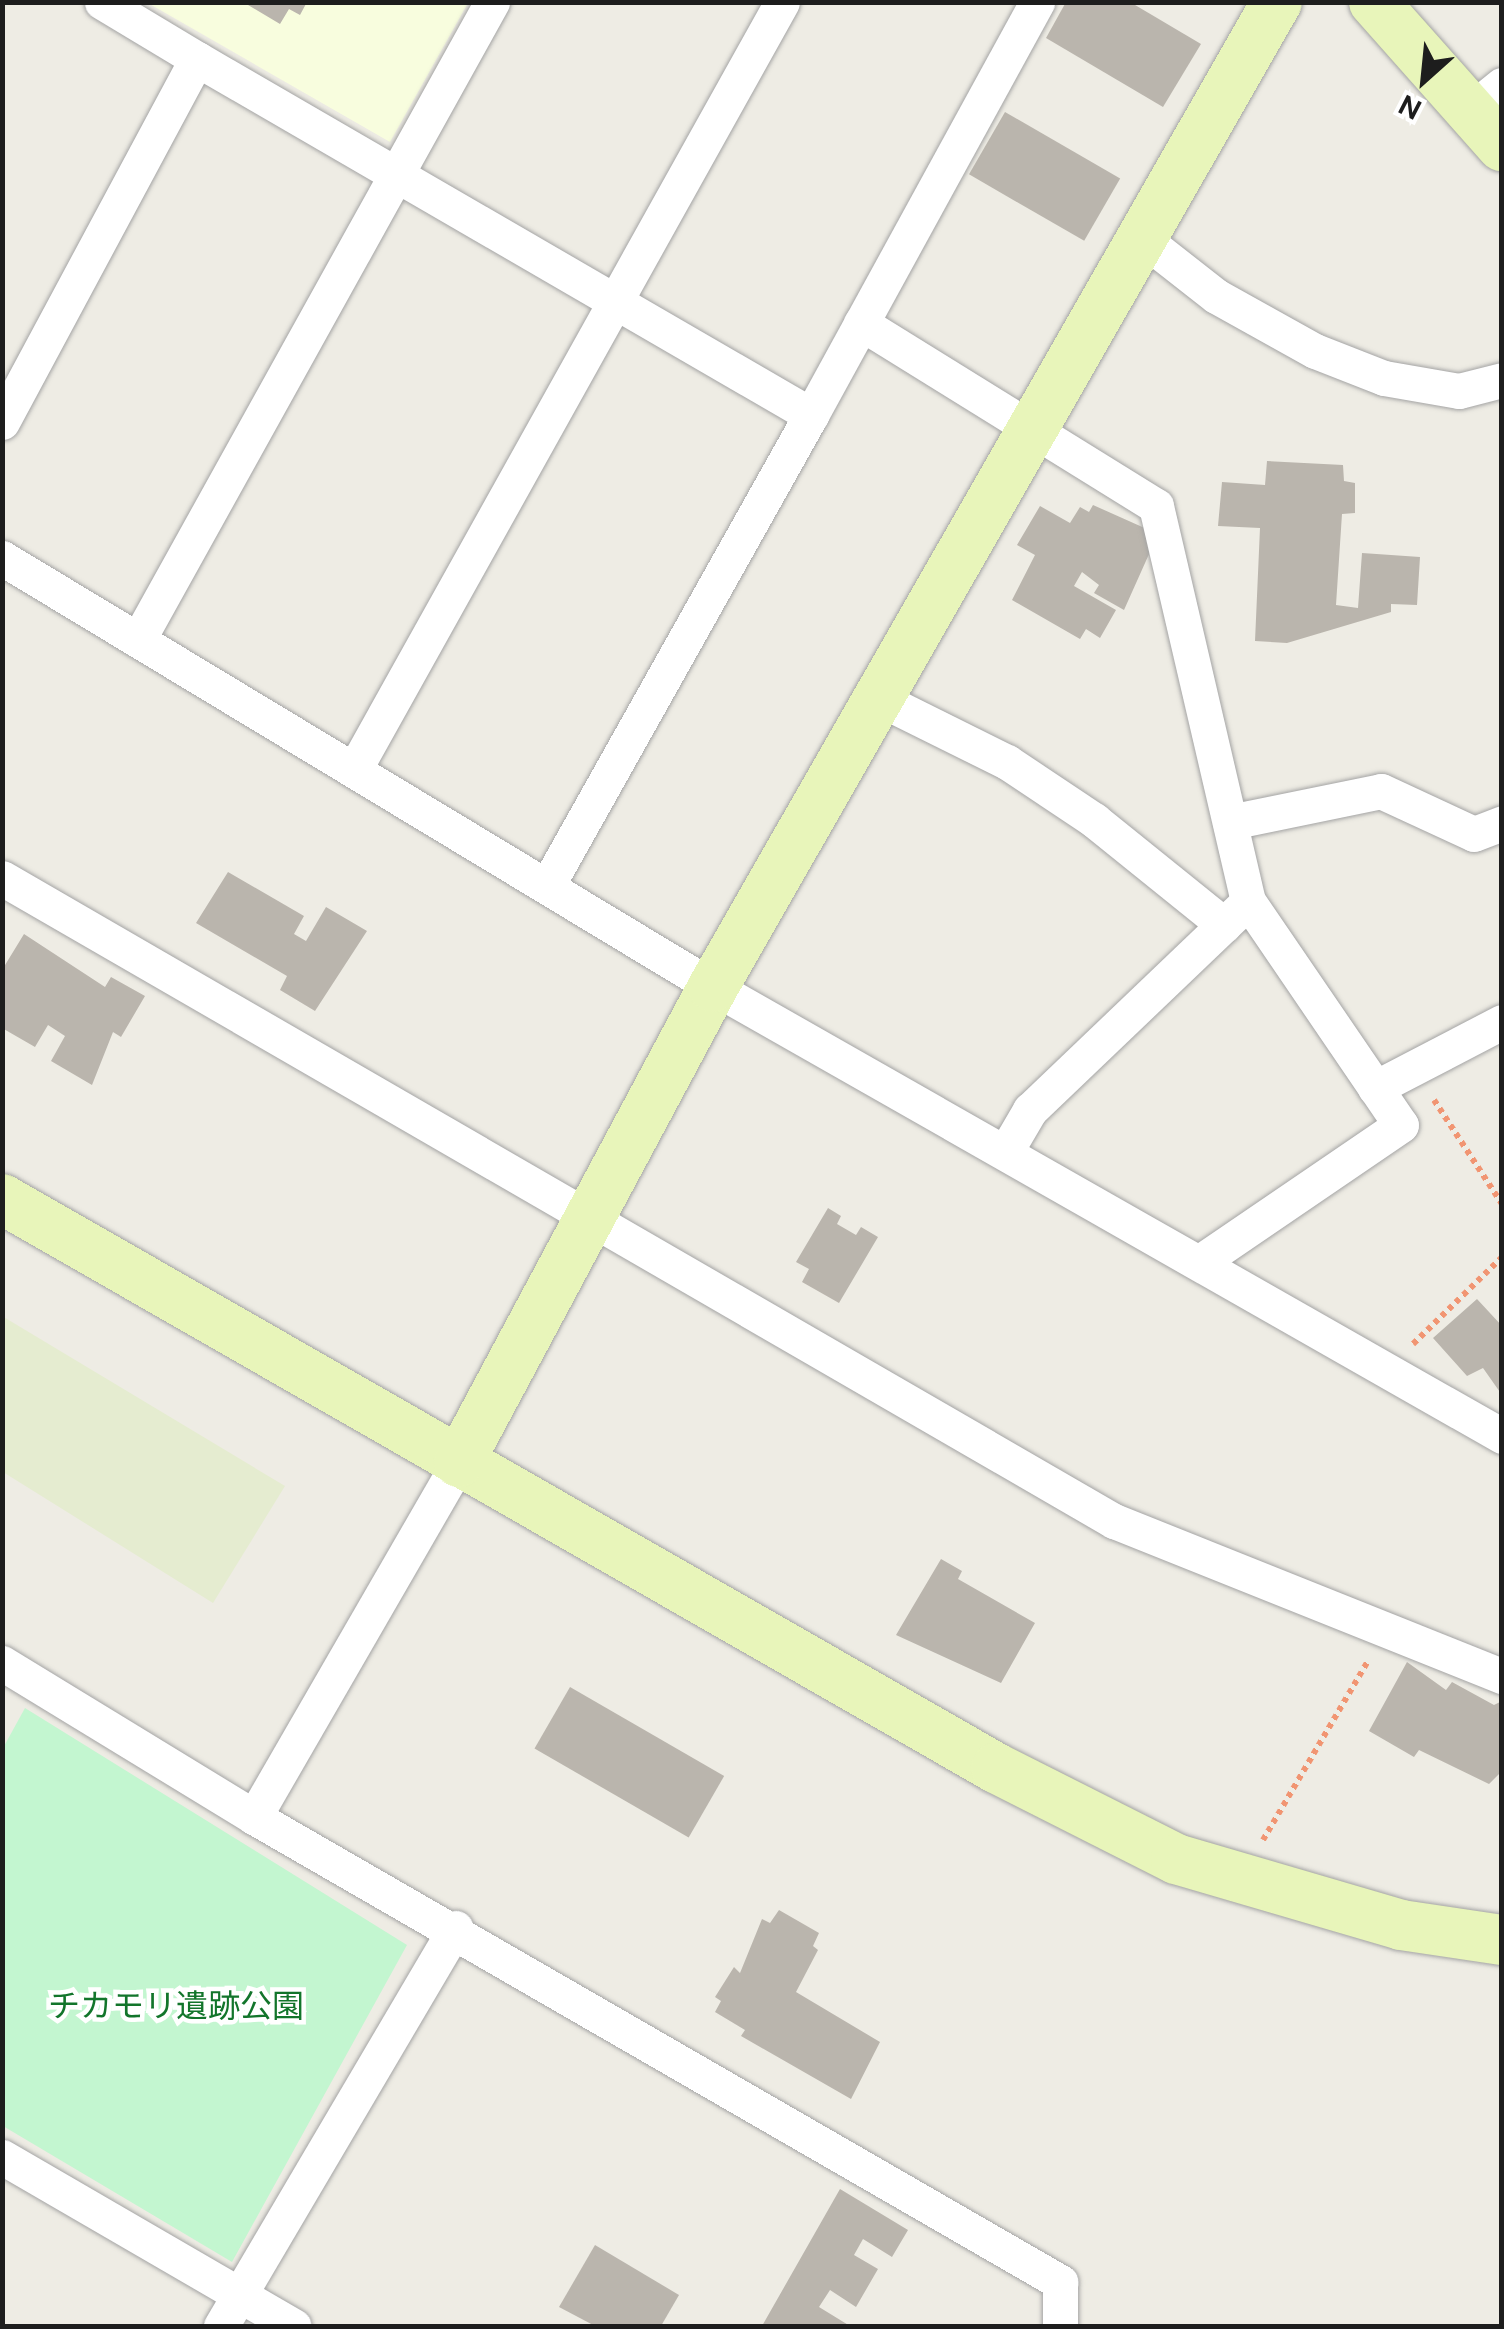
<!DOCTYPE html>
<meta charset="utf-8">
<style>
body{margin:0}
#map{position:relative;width:1504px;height:2329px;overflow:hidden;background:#eeece4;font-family:"DM Sans","Noto Sans JP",sans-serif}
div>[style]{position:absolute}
.education>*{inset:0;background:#f8fdde}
.farmland>*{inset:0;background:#e5ecd0}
.park>*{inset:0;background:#c3f6d0}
.building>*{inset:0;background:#bab5ad;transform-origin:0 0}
.path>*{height:6px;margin-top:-3px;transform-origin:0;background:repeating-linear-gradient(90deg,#f19572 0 5px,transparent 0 10px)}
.roads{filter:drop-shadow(0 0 2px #a4a4a4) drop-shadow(0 0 2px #a4a4a4)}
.street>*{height:35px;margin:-17.5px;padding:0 17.5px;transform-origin:17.5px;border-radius:17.5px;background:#fff}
.secondary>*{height:50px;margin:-25px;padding:0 25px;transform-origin:25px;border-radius:25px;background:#e8f5ba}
span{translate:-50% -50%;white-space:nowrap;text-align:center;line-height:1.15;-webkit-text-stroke:9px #fff;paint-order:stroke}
.park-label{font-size:32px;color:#12752b}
.frame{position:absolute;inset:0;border:5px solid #1d1d1d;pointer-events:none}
.north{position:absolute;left:1374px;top:30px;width:100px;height:100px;-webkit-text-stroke:8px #fff;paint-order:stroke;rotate:207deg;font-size:28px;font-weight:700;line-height:40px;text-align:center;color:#1d1d1d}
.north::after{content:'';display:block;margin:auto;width:35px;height:45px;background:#1d1d1d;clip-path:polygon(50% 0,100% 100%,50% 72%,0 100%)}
</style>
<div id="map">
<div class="education">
<i style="clip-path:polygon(148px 3px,468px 3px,390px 142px)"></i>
</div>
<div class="farmland">
<i style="clip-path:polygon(2px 1316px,285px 1486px,213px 1603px,3px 1472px)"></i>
</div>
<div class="park">
<i style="clip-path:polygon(25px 1708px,407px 1945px,232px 2262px,3px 2126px,3px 1748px)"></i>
</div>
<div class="building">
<i style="clip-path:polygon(243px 2px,307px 2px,300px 15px,289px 9px,280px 24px)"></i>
<i style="clip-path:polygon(1066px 2px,1130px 2px,1201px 44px,1163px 107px,1046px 38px)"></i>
<i style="left:1005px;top:112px;width:133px;height:72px;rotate:30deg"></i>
<i style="clip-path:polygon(1267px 461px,1343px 465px,1344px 481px,1355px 483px,1355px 513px,1342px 514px,1336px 605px,1358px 608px,1362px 553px,1420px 557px,1417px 605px,1391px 604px,1391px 612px,1287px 643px,1255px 641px,1260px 528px,1218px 526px,1222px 482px,1265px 485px)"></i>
<i style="clip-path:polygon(1093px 505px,1158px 534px,1124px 610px,1094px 593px,1099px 585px,1082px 572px,1074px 586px,1116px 610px,1100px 638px,1086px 629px,1080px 639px,1012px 600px,1035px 555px,1017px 545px,1040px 506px,1070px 523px,1080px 507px,1089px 512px)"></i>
<i style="clip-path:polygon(228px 872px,304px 916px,294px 934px,306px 941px,326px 907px,367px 931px,315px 1011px,280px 990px,287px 976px,196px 923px)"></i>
<i style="clip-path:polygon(24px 934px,105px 987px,111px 977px,145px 996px,121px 1037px,113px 1032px,92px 1085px,51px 1061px,65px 1036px,48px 1025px,35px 1047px,2px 1028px,2px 970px)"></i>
<i style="clip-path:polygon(828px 1208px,841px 1216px,837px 1224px,856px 1235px,861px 1227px,878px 1237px,839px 1303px,802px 1282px,809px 1269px,796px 1262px)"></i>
<i style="clip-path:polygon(1477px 1299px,1502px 1326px,1502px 1395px,1483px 1368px,1467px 1376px,1433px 1338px)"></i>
<i style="clip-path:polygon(941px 1559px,962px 1571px,958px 1579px,1035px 1623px,1001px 1683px,896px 1635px)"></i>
<i style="clip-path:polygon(1407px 1662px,1446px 1690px,1452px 1682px,1494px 1705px,1502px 1701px,1502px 1771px,1489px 1784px,1419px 1750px,1414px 1757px,1369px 1731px)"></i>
<i style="left:570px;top:1687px;width:178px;height:71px;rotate:30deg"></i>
<i style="clip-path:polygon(779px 1910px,819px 1933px,813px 1946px,818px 1950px,796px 1992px,880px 2042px,851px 2099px,741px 2036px,745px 2030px,715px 2012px,721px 2001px,715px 1997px,734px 1967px,740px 1973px,762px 1919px,770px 1923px)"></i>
<i style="clip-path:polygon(840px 2189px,908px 2230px,892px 2257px,863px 2239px,854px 2255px,878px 2269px,856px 2307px,830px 2290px,819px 2307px,850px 2326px,762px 2326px)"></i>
<i style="clip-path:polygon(595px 2245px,679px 2295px,661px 2326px,595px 2326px,559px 2307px)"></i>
</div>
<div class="path">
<i style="left:1434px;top:1100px;width:124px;rotate:56.8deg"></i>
<i style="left:1413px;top:1344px;width:124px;rotate:-44.3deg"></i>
<i style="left:1263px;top:1840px;width:208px;rotate:-59.6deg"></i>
</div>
<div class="roads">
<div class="street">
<i style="left:197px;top:59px;width:710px;rotate:30.11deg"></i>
<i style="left:811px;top:415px;width:471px;rotate:-61.3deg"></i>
<i style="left:1472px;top:109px;width:38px;rotate:-39deg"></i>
<i style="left:1142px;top:238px;width:94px;rotate:38.1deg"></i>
<i style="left:1216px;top:296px;width:113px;rotate:29.1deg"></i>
<i style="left:1315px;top:351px;width:74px;rotate:21.4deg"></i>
<i style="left:1384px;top:378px;width:76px;rotate:9.8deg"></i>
<i style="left:1459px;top:391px;width:44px;rotate:-14.3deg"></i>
<i style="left:861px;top:323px;width:347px;rotate:31.8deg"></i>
<i style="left:1156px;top:506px;width:406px;rotate:76.9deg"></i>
<i style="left:1248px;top:901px;width:271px;rotate:55.7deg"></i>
<i style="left:1401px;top:1125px;width:241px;rotate:145.7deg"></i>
<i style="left:2px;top:422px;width:412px;rotate:-61.8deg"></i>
<i style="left:197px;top:59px;width:111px;rotate:-149deg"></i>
<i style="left:2px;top:558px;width:830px;rotate:31.11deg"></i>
<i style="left:713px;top:987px;width:908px;rotate:29.64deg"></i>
<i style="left:138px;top:640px;width:730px;rotate:-60.98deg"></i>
<i style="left:878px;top:698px;width:144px;rotate:26.4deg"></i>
<i style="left:1007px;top:762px;width:105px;rotate:33.7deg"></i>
<i style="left:1094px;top:820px;width:167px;rotate:38.9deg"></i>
<i style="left:354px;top:770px;width:879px;rotate:-60.87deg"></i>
<i style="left:1230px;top:822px;width:154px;rotate:-11.6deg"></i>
<i style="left:1381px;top:791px;width:102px;rotate:24.8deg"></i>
<i style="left:1474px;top:834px;width:30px;rotate:-21deg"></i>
<i style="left:2px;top:878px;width:1285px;rotate:30.04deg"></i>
<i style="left:1114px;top:1521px;width:418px;rotate:21.8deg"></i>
<i style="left:547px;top:886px;width:540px;rotate:-60.73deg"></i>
<i style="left:1375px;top:1088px;width:143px;rotate:-27.5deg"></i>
<i style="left:1006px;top:1151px;width:48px;rotate:-59.7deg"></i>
<i style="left:1030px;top:1110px;width:291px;rotate:-43.7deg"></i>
<i style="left:2px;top:1663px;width:295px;rotate:31.4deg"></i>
<i style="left:254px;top:1817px;width:410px;rotate:-60deg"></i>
<i style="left:254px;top:1817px;width:931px;rotate:29.98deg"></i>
<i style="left:1060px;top:2282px;width:44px;rotate:90deg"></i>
<i style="left:2px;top:2157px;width:337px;rotate:30.1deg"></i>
<i style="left:221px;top:2326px;width:462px;rotate:-59.5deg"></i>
</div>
<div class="secondary">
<i style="left:1374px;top:2px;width:193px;rotate:48.4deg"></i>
<i style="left:2px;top:1199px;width:1145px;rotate:29.79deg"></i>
<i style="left:996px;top:1768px;width:202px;rotate:26.8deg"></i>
<i style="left:1176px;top:1859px;width:234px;rotate:16.3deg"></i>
<i style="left:1401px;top:1925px;width:102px;rotate:8.4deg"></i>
<i style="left:459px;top:1462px;width:539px;rotate:-61.86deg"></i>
<i style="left:713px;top:987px;width:1135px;rotate:-60.21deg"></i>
</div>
</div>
<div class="park-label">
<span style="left:176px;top:2006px">チカモリ遺跡公園</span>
</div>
<div class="frame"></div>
<div class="north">N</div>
</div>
